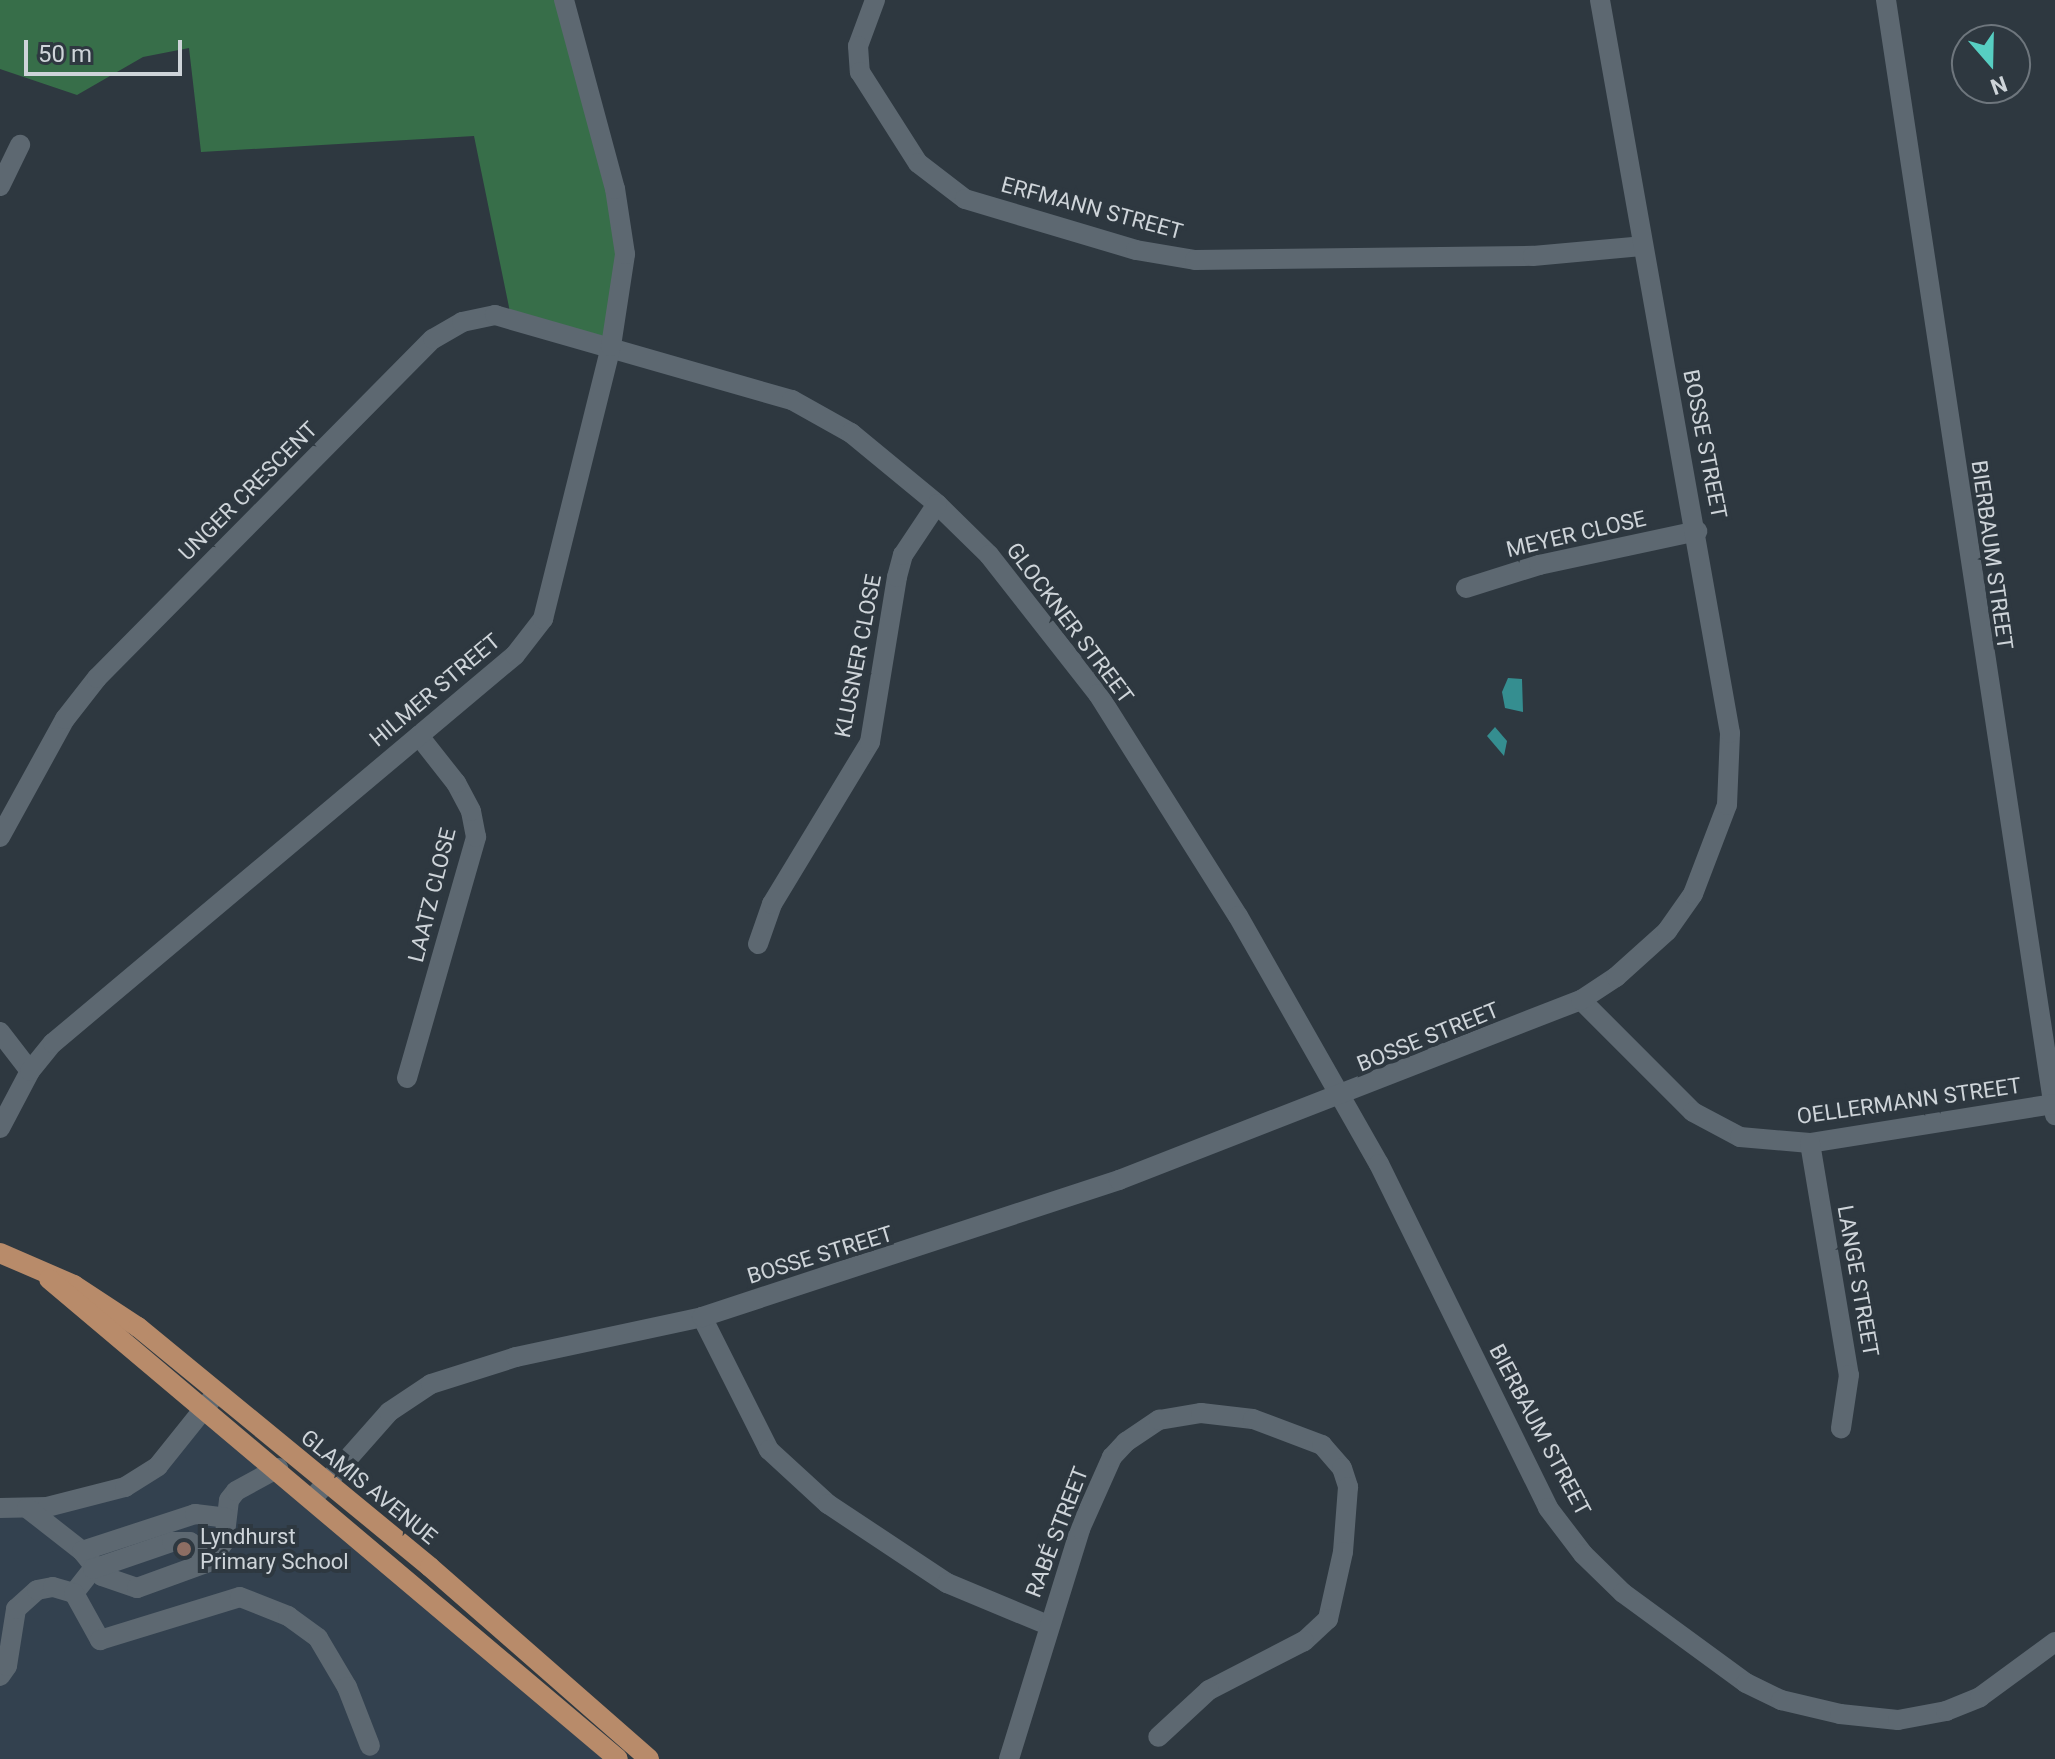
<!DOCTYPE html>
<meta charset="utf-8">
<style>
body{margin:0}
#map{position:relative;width:2055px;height:1759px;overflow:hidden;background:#2e3840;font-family:Roboto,sans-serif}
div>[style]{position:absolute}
.built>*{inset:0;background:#33414f}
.forest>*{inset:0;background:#376e49}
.water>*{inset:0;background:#358e90}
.minor>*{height:20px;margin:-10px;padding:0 10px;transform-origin:10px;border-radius:10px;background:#5d6871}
.major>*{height:20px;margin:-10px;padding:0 10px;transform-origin:10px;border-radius:10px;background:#b88b6a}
.dots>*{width:22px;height:22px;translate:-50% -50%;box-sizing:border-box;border:4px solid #2e3840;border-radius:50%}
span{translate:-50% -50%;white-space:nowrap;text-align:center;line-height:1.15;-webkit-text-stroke:8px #2e3840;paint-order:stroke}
.street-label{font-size:22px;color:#ced4d9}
.poi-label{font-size:22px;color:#ced4d9}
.left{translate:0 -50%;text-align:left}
.north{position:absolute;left:1951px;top:24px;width:80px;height:80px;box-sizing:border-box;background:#2e3840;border:2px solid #6e767d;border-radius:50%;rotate:160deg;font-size:22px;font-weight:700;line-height:32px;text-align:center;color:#ced4d9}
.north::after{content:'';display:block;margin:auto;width:28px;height:36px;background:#57cec2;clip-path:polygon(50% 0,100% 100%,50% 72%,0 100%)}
.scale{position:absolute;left:24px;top:40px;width:158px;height:36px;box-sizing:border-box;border:4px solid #ced4d9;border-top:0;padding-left:10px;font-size:24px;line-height:28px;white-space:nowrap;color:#ced4d9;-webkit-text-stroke:6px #2e3840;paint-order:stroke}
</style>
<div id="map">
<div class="built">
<i style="clip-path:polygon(206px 1411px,617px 1759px,0 1759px,0 1510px,126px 1488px)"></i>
</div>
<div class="forest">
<i style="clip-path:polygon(0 0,563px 0,622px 236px,611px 346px,511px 317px,474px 136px,201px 152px,189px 48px,143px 57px,77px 95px,0 69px)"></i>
</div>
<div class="water">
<i style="clip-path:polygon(1508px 678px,1522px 679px,1523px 712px,1505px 708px,1502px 692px)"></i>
<i style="clip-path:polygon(1495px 727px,1507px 741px,1504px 756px,1487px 736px)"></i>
</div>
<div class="minor">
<i style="left:875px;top:0;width:49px;rotate:110.3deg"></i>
<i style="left:858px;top:46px;width:26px;rotate:86deg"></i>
<i style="left:860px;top:72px;width:108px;rotate:57.5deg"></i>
<i style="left:918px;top:163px;width:59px;rotate:37.5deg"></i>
<i style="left:965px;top:199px;width:178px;rotate:16.6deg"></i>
<i style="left:1136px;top:250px;width:60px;rotate:9.6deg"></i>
<i style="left:1195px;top:260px;width:338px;rotate:-0.7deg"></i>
<i style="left:1533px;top:256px;width:109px;rotate:-5.2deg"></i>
<i style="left:1886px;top:0;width:1128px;rotate:81.38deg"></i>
<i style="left:0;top:186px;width:46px;rotate:-64deg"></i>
<i style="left:1466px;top:588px;width:77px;rotate:-17.5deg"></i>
<i style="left:1539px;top:565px;width:162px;rotate:-12.1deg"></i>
<i style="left:0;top:837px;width:135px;rotate:-61.2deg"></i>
<i style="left:65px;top:719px;width:52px;rotate:-52deg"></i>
<i style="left:97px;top:678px;width:477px;rotate:-45.3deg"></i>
<i style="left:433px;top:339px;width:34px;rotate:-30deg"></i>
<i style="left:462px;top:322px;width:34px;rotate:-12deg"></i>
<i style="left:495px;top:315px;width:309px;rotate:16deg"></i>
<i style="left:792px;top:400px;width:68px;rotate:29.2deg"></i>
<i style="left:851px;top:433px;width:112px;rotate:39.5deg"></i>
<i style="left:937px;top:504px;width:73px;rotate:44.4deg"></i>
<i style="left:989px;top:555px;width:177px;rotate:51.9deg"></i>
<i style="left:1098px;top:694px;width:262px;rotate:57.8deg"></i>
<i style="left:1238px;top:916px;width:285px;rotate:60.4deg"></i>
<i style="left:1379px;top:1164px;width:383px;rotate:63.8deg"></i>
<i style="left:1548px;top:1508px;width:58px;rotate:52.7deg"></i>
<i style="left:1583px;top:1554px;width:56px;rotate:44.3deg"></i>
<i style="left:1623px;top:1593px;width:152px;rotate:36.2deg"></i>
<i style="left:1746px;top:1683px;width:39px;rotate:26deg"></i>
<i style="left:1781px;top:1700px;width:61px;rotate:13.3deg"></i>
<i style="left:1840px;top:1714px;width:58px;rotate:5.9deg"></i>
<i style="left:1898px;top:1720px;width:49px;rotate:-10.6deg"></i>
<i style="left:1946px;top:1711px;width:37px;rotate:-22deg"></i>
<i style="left:1980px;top:1697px;width:93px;rotate:-36.3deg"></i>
<i style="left:758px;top:944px;width:42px;rotate:-70.7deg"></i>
<i style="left:772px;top:904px;width:189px;rotate:-58.8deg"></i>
<i style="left:870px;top:742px;width:167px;rotate:-80.7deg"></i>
<i style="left:897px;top:577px;width:23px;rotate:-75deg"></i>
<i style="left:903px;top:555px;width:61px;rotate:-56.3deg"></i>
<i style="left:1581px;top:1000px;width:158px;rotate:45deg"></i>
<i style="left:1693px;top:1112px;width:53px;rotate:28deg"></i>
<i style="left:1740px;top:1137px;width:70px;rotate:4.9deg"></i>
<i style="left:1810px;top:1143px;width:246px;rotate:-9.1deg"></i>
<i style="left:0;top:1032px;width:49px;rotate:52.4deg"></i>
<i style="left:407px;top:1078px;width:251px;rotate:-74deg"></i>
<i style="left:476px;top:837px;width:26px;rotate:-101deg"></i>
<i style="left:471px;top:811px;width:32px;rotate:-118deg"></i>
<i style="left:456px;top:783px;width:60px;rotate:-128.2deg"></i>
<i style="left:0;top:1128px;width:64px;rotate:-62.2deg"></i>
<i style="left:30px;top:1071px;width:36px;rotate:-51deg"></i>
<i style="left:53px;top:1043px;width:603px;rotate:-40.02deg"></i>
<i style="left:515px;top:655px;width:46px;rotate:-52.1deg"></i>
<i style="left:543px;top:619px;width:281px;rotate:-76deg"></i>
<i style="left:611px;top:346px;width:93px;rotate:-81.3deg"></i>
<i style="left:625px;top:254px;width:66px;rotate:-98.7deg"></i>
<i style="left:615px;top:189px;width:196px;rotate:-105.1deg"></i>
<i style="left:1810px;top:1143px;width:235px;rotate:80.5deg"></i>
<i style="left:1849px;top:1375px;width:54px;rotate:98.6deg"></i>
<i style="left:702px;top:1317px;width:149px;rotate:63.3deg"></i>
<i style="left:769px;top:1450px;width:80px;rotate:42.5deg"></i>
<i style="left:828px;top:1504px;width:143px;rotate:33.6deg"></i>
<i style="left:947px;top:1583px;width:109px;rotate:22.6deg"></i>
<i style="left:313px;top:1498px;width:115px;rotate:-48.5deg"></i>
<i style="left:389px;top:1412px;width:50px;rotate:-33.7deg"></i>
<i style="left:431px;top:1384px;width:89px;rotate:-17.6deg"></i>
<i style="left:516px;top:1357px;width:190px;rotate:-12.1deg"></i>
<i style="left:702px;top:1317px;width:439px;rotate:-18.2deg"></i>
<i style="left:1119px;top:1180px;width:496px;rotate:-21.3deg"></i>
<i style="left:1581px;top:1000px;width:42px;rotate:-33.3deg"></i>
<i style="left:1616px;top:977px;width:69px;rotate:-42deg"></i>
<i style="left:1667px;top:931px;width:45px;rotate:-54.9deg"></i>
<i style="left:1693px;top:894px;width:95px;rotate:-69.1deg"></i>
<i style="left:1727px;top:805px;width:72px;rotate:-87.6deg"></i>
<i style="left:1730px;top:733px;width:744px;rotate:-100.06deg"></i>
<i style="left:0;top:1508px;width:47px;rotate:-1.2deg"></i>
<i style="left:47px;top:1507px;width:81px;rotate:-14.4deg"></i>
<i style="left:125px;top:1487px;width:39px;rotate:-32deg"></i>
<i style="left:158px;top:1466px;width:90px;rotate:-51.3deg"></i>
<i style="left:27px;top:1508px;width:70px;rotate:38deg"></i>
<i style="left:82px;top:1551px;width:32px;rotate:51deg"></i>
<i style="left:102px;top:1576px;width:37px;rotate:19deg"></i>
<i style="left:137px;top:1588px;width:79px;rotate:-20deg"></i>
<i style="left:211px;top:1561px;width:23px;rotate:-56deg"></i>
<i style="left:224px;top:1542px;width:42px;rotate:-83.2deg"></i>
<i style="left:229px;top:1500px;width:11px;rotate:-52deg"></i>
<i style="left:236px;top:1491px;width:48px;rotate:-28.7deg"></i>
<i style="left:82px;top:1551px;width:119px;rotate:-18.1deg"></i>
<i style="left:195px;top:1514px;width:31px;rotate:7deg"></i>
<i style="left:74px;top:1593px;width:31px;rotate:-52deg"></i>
<i style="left:93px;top:1569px;width:83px;rotate:-18.9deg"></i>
<i style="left:172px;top:1542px;width:18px"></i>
<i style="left:190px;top:1542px;width:28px;rotate:42deg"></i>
<i style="left:0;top:1676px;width:12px;rotate:-55deg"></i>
<i style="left:7px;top:1666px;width:58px;rotate:-81deg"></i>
<i style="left:16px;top:1609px;width:28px;rotate:-42deg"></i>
<i style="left:37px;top:1590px;width:16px;rotate:-11deg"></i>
<i style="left:53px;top:1587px;width:22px;rotate:16deg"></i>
<i style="left:74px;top:1593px;width:54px;rotate:61deg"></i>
<i style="left:100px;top:1640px;width:146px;rotate:-17.1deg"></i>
<i style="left:240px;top:1597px;width:52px;rotate:21.6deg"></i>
<i style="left:288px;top:1616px;width:37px;rotate:36deg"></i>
<i style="left:318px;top:1638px;width:57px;rotate:59.4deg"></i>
<i style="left:347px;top:1687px;width:63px;rotate:68.7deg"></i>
<i style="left:1009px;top:1759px;width:241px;rotate:-72.8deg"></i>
<i style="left:1080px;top:1529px;width:79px;rotate:-66deg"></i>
<i style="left:1112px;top:1457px;width:21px;rotate:-47deg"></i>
<i style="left:1126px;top:1442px;width:40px;rotate:-34deg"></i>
<i style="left:1159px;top:1420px;width:43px;rotate:-9.5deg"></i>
<i style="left:1201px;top:1413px;width:52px;rotate:6.6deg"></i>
<i style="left:1253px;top:1419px;width:74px;rotate:20.6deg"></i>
<i style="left:1322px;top:1445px;width:30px;rotate:49deg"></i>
<i style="left:1342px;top:1468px;width:20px;rotate:72deg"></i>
<i style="left:1348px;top:1487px;width:65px;rotate:94.4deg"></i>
<i style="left:1343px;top:1552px;width:69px;rotate:102.6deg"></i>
<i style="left:1328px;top:1619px;width:33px;rotate:137deg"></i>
<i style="left:1304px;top:1641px;width:107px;rotate:152.7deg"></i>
<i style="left:1209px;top:1690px;width:69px;rotate:137.3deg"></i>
</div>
<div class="major">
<i style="left:0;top:1253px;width:81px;rotate:23.4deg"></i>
<i style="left:74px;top:1285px;width:77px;rotate:33.3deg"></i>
<i style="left:138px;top:1327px;width:378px;rotate:39.4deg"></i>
<i style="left:430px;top:1567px;width:291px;rotate:41.2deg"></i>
<i style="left:49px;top:1279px;width:744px;rotate:40.15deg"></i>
</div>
<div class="dots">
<i style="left:184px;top:1549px;background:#8d6e63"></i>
</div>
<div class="street-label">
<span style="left:1092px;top:208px;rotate:15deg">ERFMANN STREET</span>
<span style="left:1705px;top:444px;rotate:79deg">BOSSE STREET</span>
<span style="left:248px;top:491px;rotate:-45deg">UNGER CRESCENT</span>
<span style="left:1576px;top:534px;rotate:-13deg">MEYER CLOSE</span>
<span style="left:1992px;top:555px;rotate:82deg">BIERBAUM STREET</span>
<span style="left:1070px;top:623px;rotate:53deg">GLOCKNER STREET</span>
<span style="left:858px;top:656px;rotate:-79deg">KLUSNER CLOSE</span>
<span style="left:435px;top:690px;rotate:-40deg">HILMER STREET</span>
<span style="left:432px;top:895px;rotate:-76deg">LAATZ CLOSE</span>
<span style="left:1428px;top:1037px;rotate:-22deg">BOSSE STREET</span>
<span style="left:1909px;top:1101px;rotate:-8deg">OELLERMANN STREET</span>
<span style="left:820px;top:1255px;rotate:-17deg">BOSSE STREET</span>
<span style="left:1858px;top:1281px;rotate:80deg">LANGE STREET</span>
<span style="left:1540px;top:1430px;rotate:62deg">BIERBAUM STREET</span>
<span style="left:369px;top:1487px;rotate:39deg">GLAMIS AVENUE</span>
<span style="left:1057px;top:1532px;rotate:-69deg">RABÉ STREET</span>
</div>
<div class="poi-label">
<span class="left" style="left:200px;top:1549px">Lyndhurst<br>Primary School</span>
</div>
<div class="north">N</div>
<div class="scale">50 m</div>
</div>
